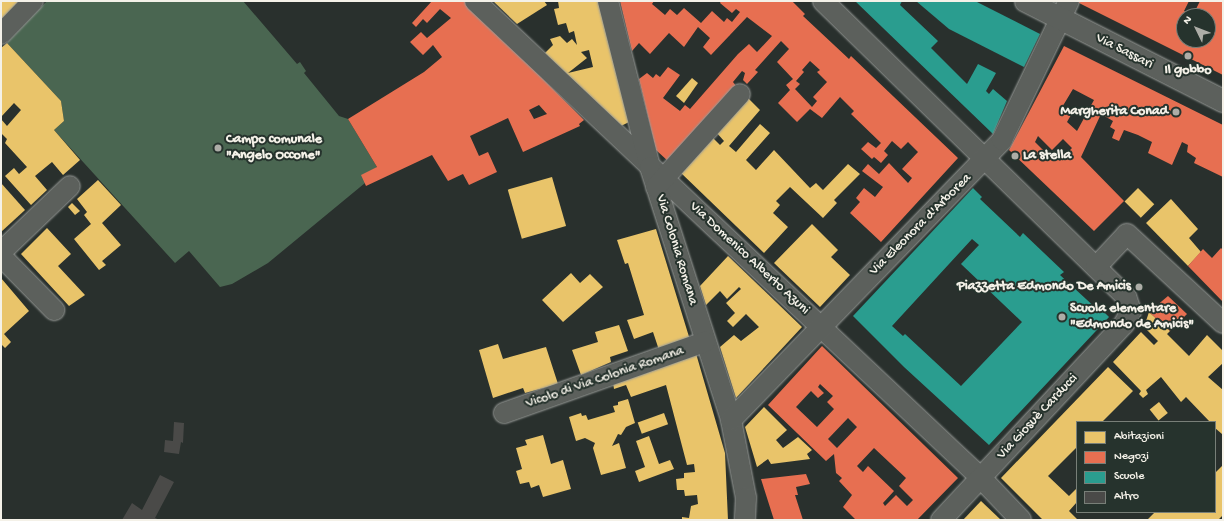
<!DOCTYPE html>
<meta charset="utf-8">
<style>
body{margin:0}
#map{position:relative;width:1224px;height:521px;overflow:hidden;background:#29302d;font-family:"Gochi Hand",sans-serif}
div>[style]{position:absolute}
.green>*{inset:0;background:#4a6651}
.homes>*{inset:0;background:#e9c46a;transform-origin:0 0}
.shops>*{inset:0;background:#e76f51}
.schools>*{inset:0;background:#2a9d8f}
.building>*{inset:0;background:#4a4a48}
.roads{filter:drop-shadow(0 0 1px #969996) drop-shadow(0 0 1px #969996)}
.street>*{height:20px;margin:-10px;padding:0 10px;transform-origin:10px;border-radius:10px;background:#5c605c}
.secondary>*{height:22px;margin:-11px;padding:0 11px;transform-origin:11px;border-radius:11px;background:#5c605c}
.dots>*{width:11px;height:11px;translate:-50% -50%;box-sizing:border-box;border:2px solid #26332d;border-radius:50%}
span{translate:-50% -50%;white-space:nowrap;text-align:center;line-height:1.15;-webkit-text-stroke:4px #26332d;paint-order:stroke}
.street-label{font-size:14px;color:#f4f1e8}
.poi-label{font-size:14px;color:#f4f1e8;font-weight:700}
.right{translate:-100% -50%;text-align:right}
.left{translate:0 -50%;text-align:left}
.frame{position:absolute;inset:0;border:2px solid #f4f1e8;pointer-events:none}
.legend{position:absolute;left:1076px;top:421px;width:140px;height:92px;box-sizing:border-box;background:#26332d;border:1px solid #787f78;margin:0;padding:5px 7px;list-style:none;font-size:12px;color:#f4f1e8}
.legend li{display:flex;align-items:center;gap:8px;height:20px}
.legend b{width:20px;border:1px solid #787f78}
.north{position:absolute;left:1176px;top:8px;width:40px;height:40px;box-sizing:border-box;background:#26332d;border:1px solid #787f78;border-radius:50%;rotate:313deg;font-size:11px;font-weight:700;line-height:16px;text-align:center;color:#f4f1e8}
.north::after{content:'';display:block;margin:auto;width:14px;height:18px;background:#adada7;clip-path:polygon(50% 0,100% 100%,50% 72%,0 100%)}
</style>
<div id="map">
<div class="green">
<i style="clip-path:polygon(47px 1px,243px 1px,297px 64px,300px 62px,306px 71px,304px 73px,339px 116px,348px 119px,377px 167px,365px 183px,268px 263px,232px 284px,220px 287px,189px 251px,175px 263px,54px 130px,64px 121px,61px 101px,7px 43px)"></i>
</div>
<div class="homes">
<i style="clip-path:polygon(1px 1px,19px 1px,1px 20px)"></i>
<i style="clip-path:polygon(493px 1px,544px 1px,547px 5px,517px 24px)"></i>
<i style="clip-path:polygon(evenodd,558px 1px,598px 1px,629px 122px,621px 126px,545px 53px,553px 45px,550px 39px,560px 36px,567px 43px,572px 39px,577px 45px,574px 31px,569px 33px,566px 23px,558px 25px,554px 9px,559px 8px,558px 1px,589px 50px,593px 67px,568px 73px,587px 58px,581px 52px,589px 50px)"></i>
<i style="clip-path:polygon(7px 43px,61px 101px,64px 121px,54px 130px,80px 160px,63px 175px,52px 162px,35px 176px,47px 190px,31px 205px,5px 176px,14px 168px,19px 174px,27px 167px,5px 143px,7px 139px,1px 133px,1px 119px,7px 126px,21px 110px,14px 103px,1px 117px,1px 48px)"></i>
<i style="clip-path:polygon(692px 78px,698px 83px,684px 103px,676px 96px)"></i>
<i style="clip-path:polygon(747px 97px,760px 110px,729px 146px,736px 152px,760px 124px,770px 133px,746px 160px,756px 170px,774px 150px,810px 188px,816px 183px,823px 190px,848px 164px,860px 174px,834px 200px,837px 203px,823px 218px,790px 187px,776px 201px,780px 205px,773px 213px,788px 227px,764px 253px,680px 172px,712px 137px,720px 145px,724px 141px,716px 132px)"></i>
<i style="left:552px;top:177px;width:51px;height:46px;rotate:74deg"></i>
<i style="clip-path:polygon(98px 180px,121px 205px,102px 223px,121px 245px,102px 261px,106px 265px,99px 270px,74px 239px,91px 224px,84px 215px,87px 212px,77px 199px)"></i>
<i style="clip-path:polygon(1px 183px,25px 210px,1px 232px)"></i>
<i style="left:1138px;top:188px;width:23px;height:19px;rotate:45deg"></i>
<i style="clip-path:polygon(1171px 199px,1198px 229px,1189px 238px,1201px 252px,1188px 266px,1146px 223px)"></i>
<i style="clip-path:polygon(72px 203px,80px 211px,75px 215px,68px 207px)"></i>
<i style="clip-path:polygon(812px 224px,838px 250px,831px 257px,850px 275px,820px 307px,774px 263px)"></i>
<i style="clip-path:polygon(47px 228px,71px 254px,58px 266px,85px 295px,69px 306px,21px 254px)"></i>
<i style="clip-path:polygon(656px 229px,690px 340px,659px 350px,653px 332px,634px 339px,627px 320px,644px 315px,628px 263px,625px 264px,617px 240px)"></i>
<i style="clip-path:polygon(728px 256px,802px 327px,736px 398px,720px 347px,734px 335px,741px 341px,759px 327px,746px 314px,733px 327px,727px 321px,735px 313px,726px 303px,741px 289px,739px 287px,727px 299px,720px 291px,706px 305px,700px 286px)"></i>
<i style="clip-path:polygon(571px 273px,580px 283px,590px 274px,603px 287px,563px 322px,542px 300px)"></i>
<i style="clip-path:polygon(1px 278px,29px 311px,4px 334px,11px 342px,5px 348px,1px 344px)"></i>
<i style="clip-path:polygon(1149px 312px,1170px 331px,1167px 334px,1189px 356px,1207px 335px,1223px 351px,1223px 363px,1208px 377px,1223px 390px,1222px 434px,1215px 428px,1215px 422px,1210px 422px,1186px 397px,1181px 402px,1161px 377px,1146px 390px,1148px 394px,1143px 398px,1139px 394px,1141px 391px,1113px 362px,1141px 332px,1154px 345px,1158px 341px,1144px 327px)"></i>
<i style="clip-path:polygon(619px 325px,628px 351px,610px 357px,611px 362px,581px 375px,572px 350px,598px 342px,595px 332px)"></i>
<i style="clip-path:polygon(498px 344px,503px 359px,546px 347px,558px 384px,525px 393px,523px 388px,493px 398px,479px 350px)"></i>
<i style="clip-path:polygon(695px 350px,725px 453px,728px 520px,682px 520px,682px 517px,689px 518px,691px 506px,698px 504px,697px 495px,685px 496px,684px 490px,677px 490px,676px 479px,684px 478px,684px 473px,695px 472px,694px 464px,687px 465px,666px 385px,631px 397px,626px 385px,614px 389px,612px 376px)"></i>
<i style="clip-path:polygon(1108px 367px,1133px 391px,1102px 422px,1077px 422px,1077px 447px,1048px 476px,1069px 496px,1077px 488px,1077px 502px,1069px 511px,1078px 520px,1043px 520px,1001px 478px)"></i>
<i style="clip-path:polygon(628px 399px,635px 423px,626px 427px,621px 435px,618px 434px,612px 446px,619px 443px,626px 468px,601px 475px,593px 448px,595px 443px,585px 438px,576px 441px,569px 417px,581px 413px,582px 416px,586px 415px,588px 420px,615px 412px,613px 406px,618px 405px,618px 402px)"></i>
<i style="left:1159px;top:402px;width:14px;height:12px;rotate:51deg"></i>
<i style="clip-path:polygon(764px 407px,787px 430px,776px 440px,783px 448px,798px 437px,812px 450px,807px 454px,810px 459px,771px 464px,768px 459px,757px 467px,745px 427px)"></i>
<i style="left:664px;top:413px;width:12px;height:28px;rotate:70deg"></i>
<i style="clip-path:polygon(543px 435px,551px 464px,563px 460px,571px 489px,543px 497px,539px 485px,531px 488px,529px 482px,520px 484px,516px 471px,522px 469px,516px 448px,527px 445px,525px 440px)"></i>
<i style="clip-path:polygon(649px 436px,659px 464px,670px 460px,674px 469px,639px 482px,635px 471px,645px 467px,636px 441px)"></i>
<i style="clip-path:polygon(1223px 465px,1223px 515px,1218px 520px,1148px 519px,1155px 512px,1215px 512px,1215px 473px)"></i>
<i style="clip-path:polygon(981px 501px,1001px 520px,963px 520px)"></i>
</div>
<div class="shops">
<i style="clip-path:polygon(evenodd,432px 1px,465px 1px,584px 120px,579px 124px,580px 126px,523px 152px,508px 118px,470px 136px,479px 156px,488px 152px,497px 172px,469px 185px,463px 174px,448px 181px,432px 155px,366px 186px,361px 175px,377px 167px,348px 119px,424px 72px,442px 57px,433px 45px,423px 55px,410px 42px,421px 32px,427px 38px,451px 18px,440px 9px,427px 23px,423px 19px,416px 27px,412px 23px,432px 1px,539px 105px,547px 114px,534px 119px,529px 110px,539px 105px)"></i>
<i style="clip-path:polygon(evenodd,620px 1px,654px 1px,652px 4px,665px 15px,670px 9px,677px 15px,684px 8px,701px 23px,712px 11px,724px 22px,727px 18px,732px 22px,740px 12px,736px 9px,732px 13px,720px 3px,721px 1px,792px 1px,805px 14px,803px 16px,849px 59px,851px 56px,958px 158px,881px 242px,850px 213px,860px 202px,856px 198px,864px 188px,875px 197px,883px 187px,862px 171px,868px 164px,879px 174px,889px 163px,908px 183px,912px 178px,902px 169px,918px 152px,908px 142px,901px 149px,892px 141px,884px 151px,888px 155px,881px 163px,874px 157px,872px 159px,861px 149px,868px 142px,876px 148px,881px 143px,851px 114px,854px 111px,840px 97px,822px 118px,810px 109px,797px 122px,778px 103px,790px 90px,786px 85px,793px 79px,777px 62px,789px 49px,781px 41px,755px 70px,758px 72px,747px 84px,743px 80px,745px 73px,742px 71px,733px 82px,736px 86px,669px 162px,656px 150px,639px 79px,647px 73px,653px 78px,656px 74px,660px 77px,668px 67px,680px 75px,663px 98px,680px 111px,685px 105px,690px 109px,738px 54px,749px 44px,757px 52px,772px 36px,747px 17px,711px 55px,703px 47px,710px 38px,698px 27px,684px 47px,669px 33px,650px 54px,639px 43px,632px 51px,620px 1px,810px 61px,820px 70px,817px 72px,827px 82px,813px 97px,817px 101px,812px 107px,795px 89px,800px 84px,796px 81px,804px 72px,802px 70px,810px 61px)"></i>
<i style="clip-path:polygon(evenodd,1075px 1px,1189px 1px,1184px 11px,1193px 15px,1200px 1px,1223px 1px,1223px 75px,1075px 1px,1184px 16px,1208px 16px,1208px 40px,1184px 40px,1184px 16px)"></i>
<i style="clip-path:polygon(evenodd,1064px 46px,1223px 125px,1223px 177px,1194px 163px,1196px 158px,1187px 152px,1188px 145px,1182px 142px,1172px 165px,1148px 153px,1152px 142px,1138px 135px,1124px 130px,1119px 141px,1112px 138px,1115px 130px,1110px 127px,1113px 121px,1101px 114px,1081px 157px,1124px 201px,1094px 231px,1009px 150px,1064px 46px,1073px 89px,1094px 100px,1077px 131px,1067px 122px,1071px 115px,1061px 109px,1073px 89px,1064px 46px,1038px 136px,1052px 150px,1063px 139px,1072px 148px,1060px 161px,1056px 157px,1053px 160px,1035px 142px,1038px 136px)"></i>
<i style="clip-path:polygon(1221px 248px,1223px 250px,1223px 302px,1188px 266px,1203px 249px,1212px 258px)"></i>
<i style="clip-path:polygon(1168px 296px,1187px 314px,1170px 331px,1149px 312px)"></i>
<i style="clip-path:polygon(evenodd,822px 346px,958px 478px,917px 520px,856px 520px,843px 507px,852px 495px,839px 481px,842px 478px,836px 473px,834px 454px,826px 461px,768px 405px,822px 346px,820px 384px,833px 396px,827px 402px,834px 409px,817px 427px,796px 407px,811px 391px,818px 398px,824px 393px,818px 387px,820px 384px,822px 346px,848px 418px,857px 427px,837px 448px,828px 439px,848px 418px,822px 346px,874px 448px,906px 478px,899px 486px,913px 500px,907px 506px,896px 495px,885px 506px,883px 503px,894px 491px,868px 466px,863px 472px,857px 466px,874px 448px)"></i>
<i style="clip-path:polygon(806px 474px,810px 484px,796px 487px,798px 495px,795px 495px,803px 520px,774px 520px,761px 479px)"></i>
</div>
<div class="schools">
<i style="clip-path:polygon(855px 1px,902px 1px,900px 5px,938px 41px,931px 48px,967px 84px,978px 64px,996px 73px,986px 91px,989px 94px,993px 89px,1007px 101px,993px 134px)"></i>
<i style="clip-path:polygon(916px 1px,975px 1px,1040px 34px,1024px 67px,949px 29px)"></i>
<i style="clip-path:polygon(evenodd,973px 188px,982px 197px,980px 199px,1020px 237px,1023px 233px,1064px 272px,1060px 275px,1099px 311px,1101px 309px,1109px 317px,989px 445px,904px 367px,853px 316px,973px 188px,972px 239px,979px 245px,961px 264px,1022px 322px,961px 386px,905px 334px,903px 336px,892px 326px,972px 239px)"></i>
</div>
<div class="building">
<i style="clip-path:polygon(174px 422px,184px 423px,183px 443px,181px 442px,179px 454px,164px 452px,165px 440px,173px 441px)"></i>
<i style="clip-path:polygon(160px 475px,174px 482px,155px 518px,160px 520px,122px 520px,132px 503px,142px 510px)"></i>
</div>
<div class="roads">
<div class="street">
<i style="left:475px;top:1px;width:695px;rotate:43.31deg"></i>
<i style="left:981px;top:478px;width:58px;rotate:46.4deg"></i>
<i style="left:608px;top:1px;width:171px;rotate:75.8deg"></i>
<i style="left:650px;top:167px;width:266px;rotate:72.2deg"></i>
<i style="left:731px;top:420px;width:79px;rotate:79.1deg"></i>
<i style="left:746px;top:498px;width:22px;rotate:93deg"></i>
<i style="left:823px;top:1px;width:424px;rotate:44.3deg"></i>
<i style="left:1126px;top:297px;width:15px;rotate:70deg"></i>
<i style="left:1131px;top:311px;width:15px;rotate:118deg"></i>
<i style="left:1124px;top:324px;width:268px;rotate:133deg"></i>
<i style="left:1px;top:34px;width:46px;rotate:-45.9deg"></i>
<i style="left:656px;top:187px;width:125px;rotate:-47.9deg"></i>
<i style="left:1px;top:252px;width:95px;rotate:-43.7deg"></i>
<i style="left:1px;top:256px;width:76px;rotate:45.5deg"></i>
<i style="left:1096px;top:267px;width:45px;rotate:-46.8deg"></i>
<i style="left:1127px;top:234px;width:131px;rotate:42.8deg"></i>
<i style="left:504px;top:413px;width:213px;rotate:-19.5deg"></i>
<i style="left:731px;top:420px;width:390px;rotate:-45.9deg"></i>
<i style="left:1002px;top:140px;width:154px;rotate:-64.3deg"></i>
</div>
<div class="secondary">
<i style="left:1026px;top:1px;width:221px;rotate:26.9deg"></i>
</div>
</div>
<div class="dots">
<i style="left:1188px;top:56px;background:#adada7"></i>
<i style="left:1176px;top:112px;background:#adada7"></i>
<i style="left:218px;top:148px;background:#adada7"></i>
<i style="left:1015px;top:156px;background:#adada7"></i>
<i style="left:1139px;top:287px;background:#adada7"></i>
<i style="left:1062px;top:317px;background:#adada7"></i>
</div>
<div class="street-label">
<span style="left:1124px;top:52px;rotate:27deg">Via Sassari</span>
<span style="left:921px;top:225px;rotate:-45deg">Via Eleonora d'Arborea</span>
<span style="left:676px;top:250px;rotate:73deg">Via Colonia Romana</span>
<span style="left:749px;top:259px;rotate:43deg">Via Domenico Alberto Azuni</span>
<span style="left:605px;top:378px;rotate:-19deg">Vicolo di Via Colonia Romana</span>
<span style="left:1038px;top:417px;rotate:-47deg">Via Giosuè Carducci</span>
</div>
<div class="poi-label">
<span style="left:1188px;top:71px">Il gobbo</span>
<span class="right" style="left:1168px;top:112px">Margherita Conad</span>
<span class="left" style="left:226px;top:148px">Campo comunale<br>"Angelo Occone"</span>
<span class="left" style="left:1023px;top:156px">La stella</span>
<span class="right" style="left:1131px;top:287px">Piazzetta Edmondo De Amicis</span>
<span class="left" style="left:1070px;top:317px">Scuola elementare<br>"Edmondo de Amicis"</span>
</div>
<div class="frame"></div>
<ul class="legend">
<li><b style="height:11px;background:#e9c46a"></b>Abitazioni</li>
<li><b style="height:11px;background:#e76f51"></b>Negozi</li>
<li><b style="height:11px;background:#2a9d8f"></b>Scuole</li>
<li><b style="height:11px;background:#4a4a48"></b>Altro</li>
</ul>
<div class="north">N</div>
</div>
